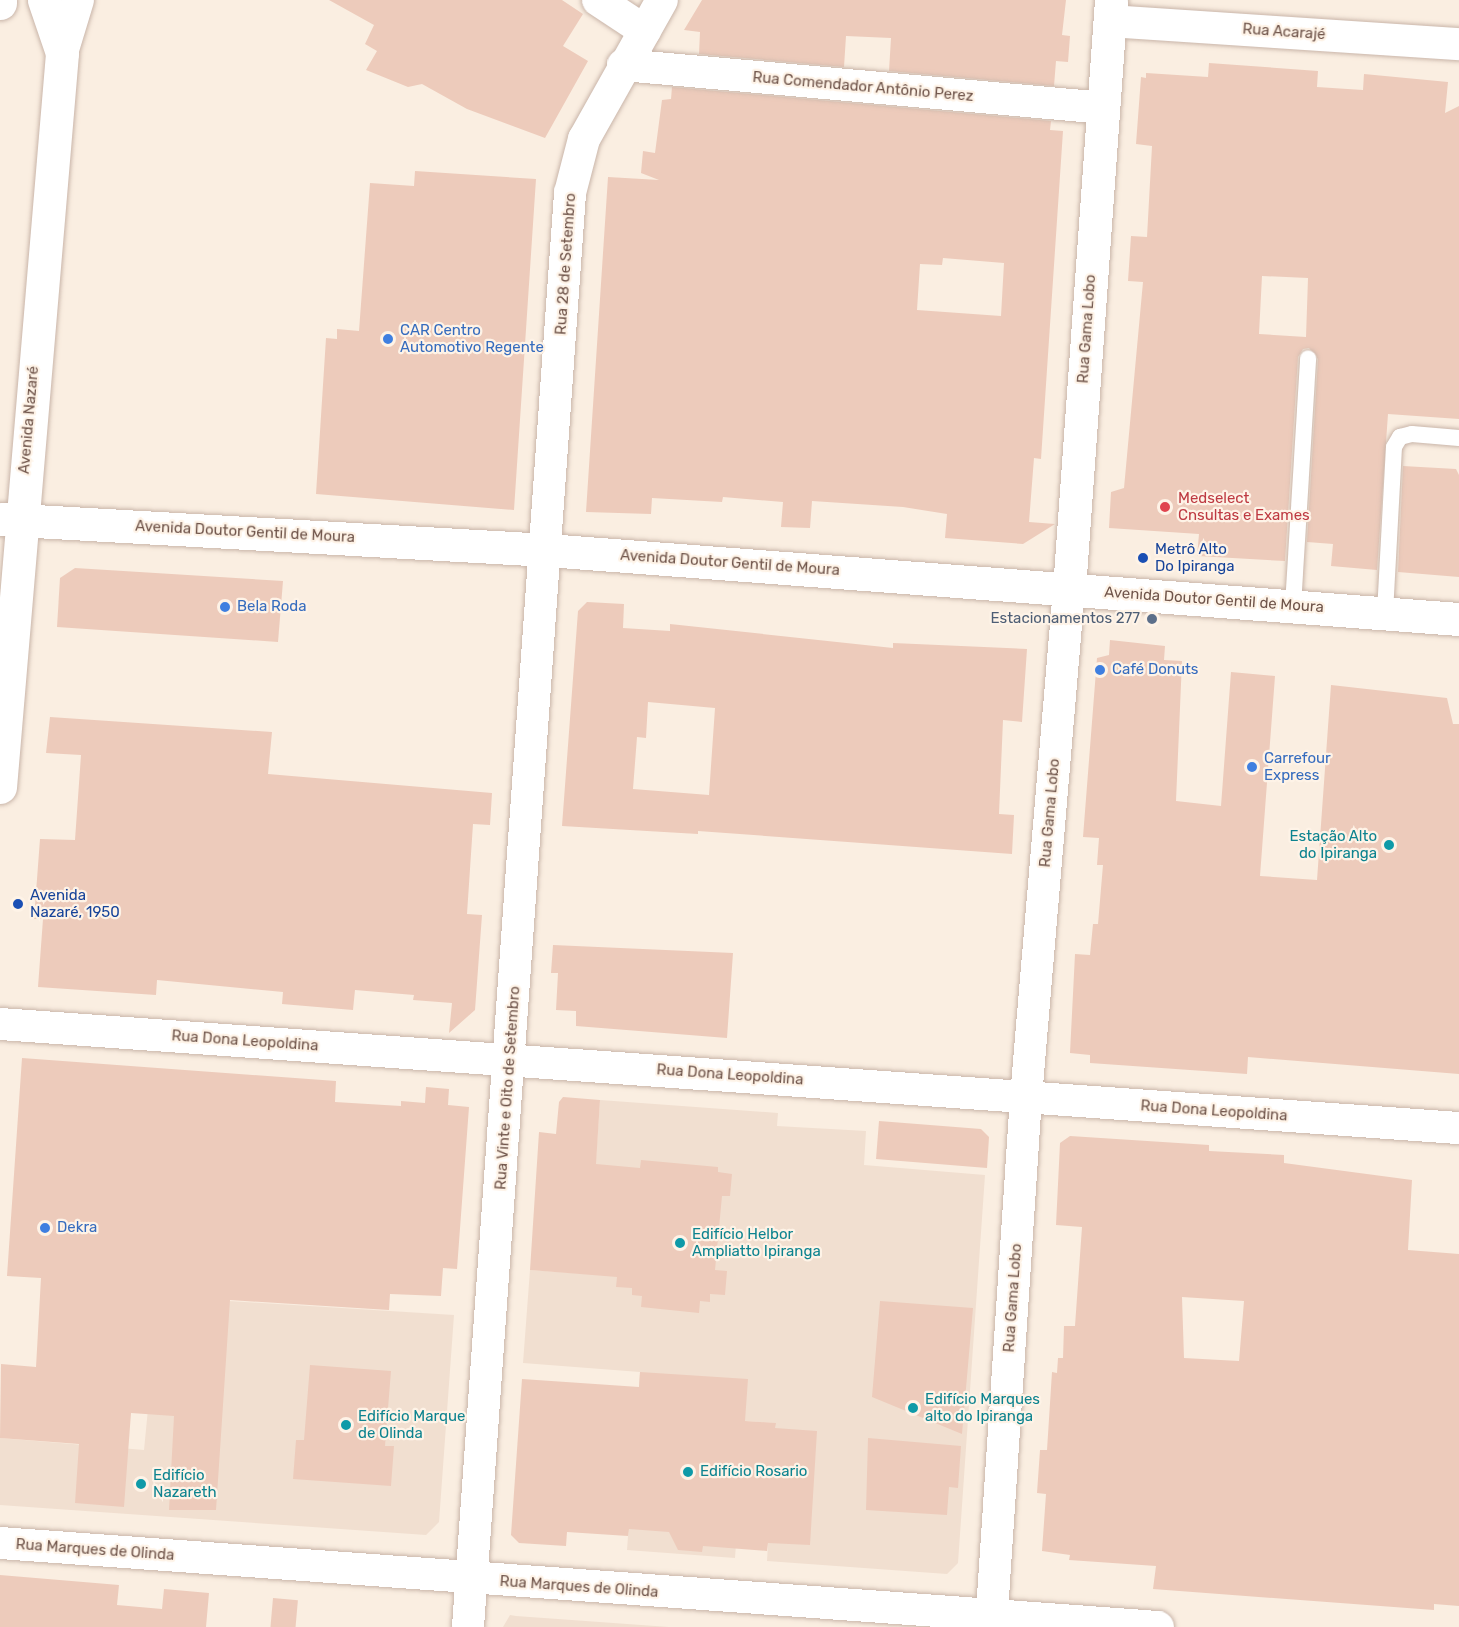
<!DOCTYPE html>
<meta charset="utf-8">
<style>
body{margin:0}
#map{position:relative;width:1459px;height:1627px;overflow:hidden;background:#faeee1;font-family:Rubik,sans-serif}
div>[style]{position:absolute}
.residential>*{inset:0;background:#f1dfd0}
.building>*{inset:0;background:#edcbbb;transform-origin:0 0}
.roads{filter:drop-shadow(0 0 2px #c9b5a9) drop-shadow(0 0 2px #c9b5a9)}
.lane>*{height:16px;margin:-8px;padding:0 8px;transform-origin:8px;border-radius:8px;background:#fff}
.street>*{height:32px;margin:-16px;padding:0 16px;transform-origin:16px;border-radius:16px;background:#fff}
.secondary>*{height:33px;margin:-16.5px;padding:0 16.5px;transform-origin:16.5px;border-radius:16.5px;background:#fff}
.dots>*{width:16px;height:16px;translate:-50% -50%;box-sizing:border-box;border:3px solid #fef3e7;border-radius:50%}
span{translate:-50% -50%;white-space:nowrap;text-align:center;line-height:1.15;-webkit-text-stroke:4.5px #fef3e7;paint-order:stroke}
.street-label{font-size:15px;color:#6f544a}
.shop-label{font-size:15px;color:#366cbe}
.left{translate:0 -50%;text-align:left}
.health-label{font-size:15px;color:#be3a42}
.transit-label{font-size:15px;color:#164399}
.service-label{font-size:15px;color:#4e5e75}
.right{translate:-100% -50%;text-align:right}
.culture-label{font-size:15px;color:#0d838f}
</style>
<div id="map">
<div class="residential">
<i style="clip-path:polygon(600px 1100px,778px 1113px,777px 1126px,866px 1131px,864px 1165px,985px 1175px,958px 1563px,947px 1574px,767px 1561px,775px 1423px,745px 1421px,735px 1558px,627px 1550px,640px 1372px,523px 1363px,530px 1270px,588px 1274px)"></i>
<i style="clip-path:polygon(229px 1301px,454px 1315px,439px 1522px,426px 1535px,0 1505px,0 1438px,144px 1450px,148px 1409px)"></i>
<i style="clip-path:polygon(510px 1615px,516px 1616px,669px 1627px,503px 1627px)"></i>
</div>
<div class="building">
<i style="clip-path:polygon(329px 0,562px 0,583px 14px,563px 46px,588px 61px,545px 138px,467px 109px,422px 84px,408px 87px,366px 70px,377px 51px,365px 44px,374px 25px)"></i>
<i style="clip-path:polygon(702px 0,1066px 0,1062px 35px,1070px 36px,1068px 62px,1056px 61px,1054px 86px,889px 71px,891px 38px,846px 36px,844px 67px,699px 54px,700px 32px,684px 30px)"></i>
<i style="clip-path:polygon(evenodd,1209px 63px,1318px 71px,1317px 87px,1363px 90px,1364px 74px,1448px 82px,1445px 113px,1459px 106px,1459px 419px,1388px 414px,1377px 570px,1331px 566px,1333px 544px,1307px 542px,1318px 359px,1309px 348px,1303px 349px,1298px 357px,1285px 561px,1197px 556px,1199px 534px,1109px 528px,1111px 492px,1124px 488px,1143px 282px,1128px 281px,1131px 236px,1147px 237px,1152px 146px,1136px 144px,1141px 77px,1146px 78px,1146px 73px,1208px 77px,1209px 63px,1262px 276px,1308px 278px,1306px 337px,1259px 334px,1262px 276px)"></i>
<i style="clip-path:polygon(evenodd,672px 87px,1051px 121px,1050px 130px,1063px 131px,1041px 459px,1034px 458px,1029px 522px,1055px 524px,1023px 544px,945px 538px,947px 514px,903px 507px,812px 501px,810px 528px,781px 527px,783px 502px,723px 497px,722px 502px,652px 498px,651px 514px,586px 512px,608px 177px,659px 180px,641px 173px,643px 151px,655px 153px,662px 100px,671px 99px,672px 87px,943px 258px,1004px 263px,1001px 316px,917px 310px,920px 264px,942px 265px,943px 258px)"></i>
<i style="clip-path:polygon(415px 171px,536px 179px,514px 510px,316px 494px,326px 338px,337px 339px,337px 329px,359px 331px,370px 183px,414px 186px)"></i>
<i style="clip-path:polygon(1403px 466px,1456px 469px,1459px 475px,1459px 577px,1398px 572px)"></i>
<i style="clip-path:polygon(75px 568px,283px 581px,278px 642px,57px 627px,60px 578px)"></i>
<i style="clip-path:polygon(evenodd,587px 602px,624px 604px,623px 628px,670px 631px,670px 624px,893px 648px,893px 643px,1027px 649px,1022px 722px,1003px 720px,999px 814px,1014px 815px,1012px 854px,698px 831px,698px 834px,562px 826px,578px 611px,587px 602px,648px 702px,715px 708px,709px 795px,633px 789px,637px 737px,646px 738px,648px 702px)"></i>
<i style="clip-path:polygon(1110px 640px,1165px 646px,1164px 660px,1182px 661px,1176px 801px,1221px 806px,1231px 672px,1275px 676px,1260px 876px,1317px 880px,1331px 685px,1447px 698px,1453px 724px,1459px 724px,1459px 1074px,1248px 1057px,1247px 1074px,1090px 1063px,1090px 1055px,1070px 1053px,1075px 954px,1090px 955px,1093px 924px,1098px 924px,1103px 865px,1097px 865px,1099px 838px,1083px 837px,1097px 658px,1109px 655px)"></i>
<i style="clip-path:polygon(50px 717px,272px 732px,268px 774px,492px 793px,490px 825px,473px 824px,467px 914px,482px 915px,475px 1010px,449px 1033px,452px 1003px,413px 1000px,414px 995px,355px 990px,353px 1010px,282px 1004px,283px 992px,157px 980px,156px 995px,38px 987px,43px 919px,34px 919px,40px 839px,75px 840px,81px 755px,46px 753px)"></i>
<i style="clip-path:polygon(553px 945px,733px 953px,727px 1038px,576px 1026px,576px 1011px,556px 1010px,558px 973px,551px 973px)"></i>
<i style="clip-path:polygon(22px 1058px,336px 1081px,335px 1102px,401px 1106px,401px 1101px,425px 1103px,426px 1087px,449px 1089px,448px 1105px,469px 1107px,457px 1269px,443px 1268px,441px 1296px,390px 1294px,389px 1310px,230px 1300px,216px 1510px,169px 1510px,174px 1416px,131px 1413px,124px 1507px,75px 1503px,79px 1444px,0 1438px,1px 1364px,36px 1367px,41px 1278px,7px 1276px)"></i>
<i style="clip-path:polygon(563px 1097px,600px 1100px,596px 1164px,640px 1168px,641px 1160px,718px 1167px,718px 1172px,732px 1174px,730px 1196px,722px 1196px,715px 1270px,727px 1271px,725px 1295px,710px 1294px,710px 1302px,700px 1301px,699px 1313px,641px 1307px,642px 1296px,632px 1295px,632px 1288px,616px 1287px,617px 1277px,530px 1270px,539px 1132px,556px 1134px,559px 1102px)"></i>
<i style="clip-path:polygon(879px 1121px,981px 1129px,989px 1137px,987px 1168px,876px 1159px)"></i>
<i style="clip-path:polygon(evenodd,1070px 1136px,1209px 1145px,1209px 1151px,1284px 1155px,1284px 1163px,1412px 1180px,1408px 1250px,1459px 1254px,1459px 1606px,1434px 1604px,1434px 1610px,1153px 1589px,1156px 1566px,1069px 1560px,1070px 1555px,1042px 1551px,1046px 1494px,1037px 1493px,1040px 1450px,1047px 1450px,1052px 1372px,1057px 1373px,1058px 1358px,1063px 1358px,1064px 1326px,1075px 1326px,1082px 1227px,1056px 1225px,1060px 1143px,1070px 1136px,1182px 1297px,1244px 1301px,1239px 1361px,1184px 1358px,1182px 1297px)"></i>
<i style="clip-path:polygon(880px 1301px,973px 1308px,962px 1434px,872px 1397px)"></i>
<i style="clip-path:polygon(310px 1365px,391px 1371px,385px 1446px,394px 1446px,391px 1486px,293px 1479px,296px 1440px,304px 1440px)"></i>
<i style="clip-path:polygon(640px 1372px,748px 1379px,745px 1421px,776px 1423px,775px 1428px,817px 1431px,810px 1545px,768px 1543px,767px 1551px,703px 1546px,702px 1552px,678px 1550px,669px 1532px,629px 1529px,628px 1536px,567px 1532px,566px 1546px,519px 1543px,511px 1535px,522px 1379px,639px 1387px)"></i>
<i style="clip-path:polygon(868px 1438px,961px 1446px,958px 1488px,949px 1487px,947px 1515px,866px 1510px)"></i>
<i style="clip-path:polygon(0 1575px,119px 1585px,117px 1605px,162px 1609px,164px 1589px,209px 1593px,206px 1627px,0 1627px)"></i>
<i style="left:273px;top:1598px;width:25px;height:29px;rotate:5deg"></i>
</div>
<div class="roads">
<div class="lane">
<i style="left:1293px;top:606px;width:248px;rotate:-86.5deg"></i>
<i style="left:1385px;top:613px;width:166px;rotate:-86.9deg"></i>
<i style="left:1394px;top:447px;width:12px;rotate:-59deg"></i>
<i style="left:1400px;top:437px;width:12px;rotate:-14deg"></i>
<i style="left:1412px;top:434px;width:47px;rotate:4.9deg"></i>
</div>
<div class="street">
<i style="left:598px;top:0;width:56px;rotate:33.4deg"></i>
<i style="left:1110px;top:21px;width:350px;rotate:3.8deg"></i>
<i style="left:62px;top:53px;width:55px;rotate:-73.2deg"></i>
<i style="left:623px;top:65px;width:481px;rotate:5.1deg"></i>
<i style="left:0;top:1024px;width:1463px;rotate:4.08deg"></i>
<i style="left:0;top:1543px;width:1161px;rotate:4.15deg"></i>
<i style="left:468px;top:1627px;width:1438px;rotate:-85.93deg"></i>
<i style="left:570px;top:193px;width:56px;rotate:-75.5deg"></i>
<i style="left:584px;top:139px;width:159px;rotate:-60.7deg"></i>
<i style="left:991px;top:1627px;width:531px;rotate:-86.22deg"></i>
<i style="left:1026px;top:1097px;width:510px;rotate:-85.16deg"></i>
</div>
<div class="secondary">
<i style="left:0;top:3px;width:3px;rotate:-90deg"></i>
<i style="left:0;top:519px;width:548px;rotate:3.24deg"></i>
<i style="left:547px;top:550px;width:915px;rotate:4.33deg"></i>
<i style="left:1069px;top:589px;width:590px;rotate:-85.92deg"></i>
<i style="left:0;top:787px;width:737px;rotate:-85.17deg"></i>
<i style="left:62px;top:53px;width:56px;rotate:-108.8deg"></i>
</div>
</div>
<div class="dots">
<i style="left:388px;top:339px;background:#3f7fe0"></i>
<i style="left:1165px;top:507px;background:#e0444e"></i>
<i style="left:1143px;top:558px;background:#1a4fb4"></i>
<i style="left:225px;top:607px;background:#3f7fe0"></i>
<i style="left:1152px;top:619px;background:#5c6f8a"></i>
<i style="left:1100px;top:670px;background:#3f7fe0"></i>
<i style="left:1252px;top:767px;background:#3f7fe0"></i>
<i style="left:1389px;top:845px;background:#0f9aa8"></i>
<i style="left:18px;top:904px;background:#1a4fb4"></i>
<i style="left:45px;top:1228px;background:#3f7fe0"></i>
<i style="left:680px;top:1243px;background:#0f9aa8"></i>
<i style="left:913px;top:1408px;background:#0f9aa8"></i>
<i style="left:346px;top:1425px;background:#0f9aa8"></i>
<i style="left:688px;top:1472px;background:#0f9aa8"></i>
<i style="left:141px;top:1484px;background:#0f9aa8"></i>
</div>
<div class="street-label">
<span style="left:1284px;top:32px;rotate:4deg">Rua Acarajé</span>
<span style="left:863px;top:87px;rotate:5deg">Rua Comendador Antônio Perez</span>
<span style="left:566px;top:264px;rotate:-86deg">Rua 28 de Setembro</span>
<span style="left:1087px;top:329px;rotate:-86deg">Rua Gama Lobo</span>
<span style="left:29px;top:420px;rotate:-85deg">Avenida Nazaré</span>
<span style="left:245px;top:532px;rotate:3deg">Avenida Doutor Gentil de Moura</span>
<span style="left:730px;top:563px;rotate:4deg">Avenida Doutor Gentil de Moura</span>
<span style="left:1214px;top:600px;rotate:4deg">Avenida Doutor Gentil de Moura</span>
<span style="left:1050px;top:813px;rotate:-85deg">Rua Gama Lobo</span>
<span style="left:245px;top:1041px;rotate:4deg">Rua Dona Leopoldina</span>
<span style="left:730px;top:1075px;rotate:4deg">Rua Dona Leopoldina</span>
<span style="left:508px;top:1088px;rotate:-86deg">Rua Vinte e Oito de Setembro</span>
<span style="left:1214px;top:1111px;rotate:4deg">Rua Dona Leopoldina</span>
<span style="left:1013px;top:1298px;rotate:-86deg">Rua Gama Lobo</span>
<span style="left:95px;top:1550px;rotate:4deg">Rua Marques de Olinda</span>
<span style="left:579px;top:1587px;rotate:4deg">Rua Marques de Olinda</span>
</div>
<div class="shop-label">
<span class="left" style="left:400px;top:339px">CAR Centro<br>Automotivo Regente</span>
<span class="left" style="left:237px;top:607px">Bela Roda</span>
<span class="left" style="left:1112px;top:670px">Café Donuts</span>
<span class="left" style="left:1264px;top:767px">Carrefour<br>Express</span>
<span class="left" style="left:57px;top:1228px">Dekra</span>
</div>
<div class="health-label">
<span class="left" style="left:1178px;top:507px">Medselect<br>Cnsultas e Exames</span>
</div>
<div class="transit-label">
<span class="left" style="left:1155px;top:558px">Metrô Alto<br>Do Ipiranga</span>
<span class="left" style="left:30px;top:904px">Avenida<br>Nazaré, 1950</span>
</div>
<div class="service-label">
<span class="right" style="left:1140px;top:619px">Estacionamentos 277</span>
</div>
<div class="culture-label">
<span class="right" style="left:1377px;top:845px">Estação Alto<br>do Ipiranga</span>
<span class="left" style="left:692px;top:1243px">Edifício Helbor<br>Ampliatto Ipiranga</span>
<span class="left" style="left:925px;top:1408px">Edifício Marques<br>alto do Ipiranga</span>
<span class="left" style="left:358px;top:1425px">Edifício Marque<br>de Olinda</span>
<span class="left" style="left:700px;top:1472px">Edifício Rosario</span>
<span class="left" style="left:153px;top:1484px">Edifício<br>Nazareth</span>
</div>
</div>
